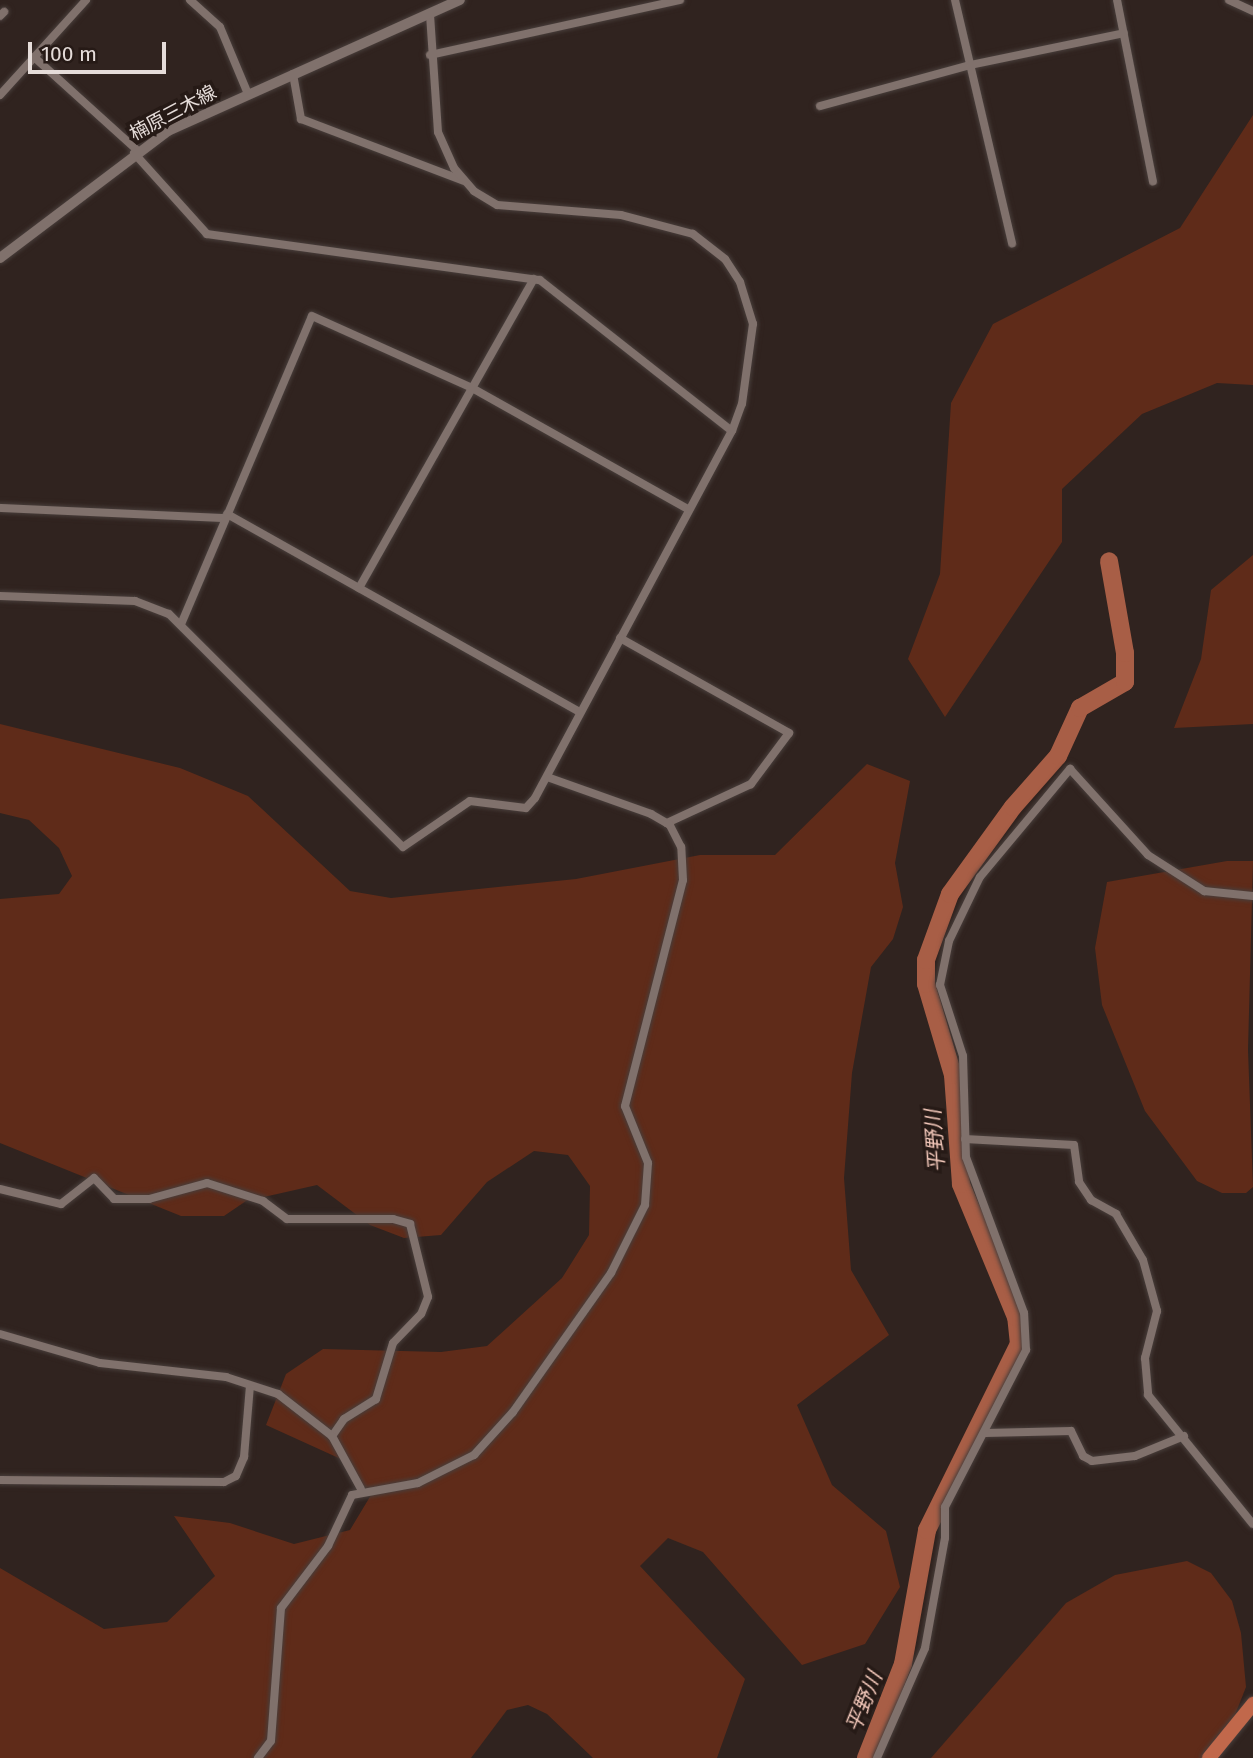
<!DOCTYPE html>
<meta charset="utf-8">
<style>
body{margin:0}
#map{position:relative;width:1253px;height:1758px;overflow:hidden;background:#30231f;font-family:"Fira Sans","Noto Sans JP",sans-serif}
div>[style]{position:absolute}
.green>*{inset:0;background:#5f2b19}
.river>*{height:18px;margin:-9px;padding:0 9px;transform-origin:9px;border-radius:9px;background:#a85e46}
.roads{filter:drop-shadow(0 0 2px #483e3b) drop-shadow(0 0 2px #483e3b)}
.street>*{height:8px;margin:-4px;padding:0 4px;transform-origin:4px;border-radius:4px;background:#80716c}
.secondary>*{height:10px;margin:-5px;padding:0 5px;transform-origin:5px;border-radius:5px;background:#80716c}
.highway>*{height:14px;margin:-7px;padding:0 7px;transform-origin:7px;border-radius:7px;background:#c1684b}
span{translate:-50% -50%;white-space:nowrap;text-align:center;line-height:1.15;-webkit-text-stroke:7px #261a16;paint-order:stroke}
.street-label{font-size:19px;color:#e5dcd9}
.water-label{font-size:21px;color:#f2c7b9;font-style:italic}
.scale{position:absolute;left:28px;top:42px;width:138px;height:32px;box-sizing:border-box;border:4px solid #e5dcd9;border-top:0;padding-left:9px;font-size:21px;line-height:24px;white-space:nowrap;color:#e5dcd9;-webkit-text-stroke:5px #261a16;paint-order:stroke}
</style>
<div id="map">
<div class="green">
<i style="clip-path:polygon(1253px 115px,1253px 385px,1217px 383px,1142px 414px,1062px 489px,1062px 542px,945px 717px,908px 659px,940px 574px,951px 403px,993px 324px,1180px 228px)"></i>
<i style="clip-path:polygon(1253px 555px,1253px 724px,1174px 728px,1201px 659px,1211px 590px)"></i>
<i style="clip-path:polygon(0 724px,180px 768px,248px 796px,350px 891px,391px 898px,576px 879px,700px 855px,775px 855px,867px 764px,910px 781px,895px 863px,903px 907px,893px 939px,871px 967px,852px 1073px,844px 1178px,851px 1270px,889px 1335px,797px 1405px,832px 1485px,886px 1531px,900px 1587px,865px 1644px,802px 1665px,703px 1552px,668px 1538px,640px 1566px,745px 1679px,717px 1758px,593px 1758px,547px 1714px,528px 1705px,507px 1710px,471px 1758px,0 1758px,0 1568px,104px 1629px,167px 1622px,215px 1576px,174px 1516px,230px 1523px,294px 1544px,350px 1530px,371px 1495px,343px 1460px,266px 1425px,286px 1374px,323px 1349px,441px 1352px,487px 1346px,562px 1278px,589px 1235px,590px 1186px,568px 1155px,534px 1151px,487px 1182px,441px 1235px,404px 1238px,370px 1225px,317px 1185px,246px 1201px,224px 1216px,181px 1216px,0 1143px,0 899px,59px 894px,72px 876px,59px 848px,29px 820px,0 813px)"></i>
<i style="clip-path:polygon(1227px 861px,1253px 861px,1248px 1050px,1253px 1187px,1246px 1193px,1222px 1193px,1197px 1181px,1145px 1111px,1102px 1005px,1095px 948px,1107px 882px)"></i>
<i style="clip-path:polygon(1187px 1561px,1211px 1573px,1232px 1601px,1241px 1633px,1246px 1687px,1218px 1758px,931px 1758px,1066px 1603px,1115px 1575px)"></i>
</div>
<div class="river">
<i style="left:866px;top:1758px;width:101px;rotate:-68.5deg"></i>
<i style="left:903px;top:1664px;width:136px;rotate:-79.8deg"></i>
<i style="left:927px;top:1530px;width:208px;rotate:-63.7deg"></i>
<i style="left:1019px;top:1344px;width:27px;rotate:-96deg"></i>
<i style="left:1016px;top:1317px;width:144px;rotate:-112.5deg"></i>
<i style="left:961px;top:1184px;width:109px;rotate:-94.2deg"></i>
<i style="left:953px;top:1075px;width:95px;rotate:-106.5deg"></i>
<i style="left:926px;top:984px;width:24px;rotate:-90deg"></i>
<i style="left:926px;top:960px;width:70px;rotate:-70deg"></i>
<i style="left:950px;top:894px;width:107px;rotate:-54.1deg"></i>
<i style="left:1013px;top:807px;width:68px;rotate:-48.6deg"></i>
<i style="left:1058px;top:756px;width:53px;rotate:-65.4deg"></i>
<i style="left:1080px;top:708px;width:52px;rotate:-30deg"></i>
<i style="left:1125px;top:682px;width:29px;rotate:-90deg"></i>
<i style="left:1125px;top:653px;width:93px;rotate:-99.9deg"></i>
</div>
<div class="roads">
<div class="street">
<i style="left:190px;top:0;width:40px;rotate:42deg"></i>
<i style="left:220px;top:27px;width:73px;rotate:67.3deg"></i>
<i style="left:955px;top:0;width:250px;rotate:76.8deg"></i>
<i style="left:1117px;top:0;width:185px;rotate:78.8deg"></i>
<i style="left:1229px;top:0;width:26px;rotate:25deg"></i>
<i style="left:0;top:16px;width:6px;rotate:-45deg"></i>
<i style="left:430px;top:55px;width:256px;rotate:-12.4deg"></i>
<i style="left:34px;top:57px;width:140px;rotate:42.1deg"></i>
<i style="left:293px;top:74px;width:46px;rotate:79.9deg"></i>
<i style="left:301px;top:119px;width:174px;rotate:20.8deg"></i>
<i style="left:0;top:95px;width:128px;rotate:-47.8deg"></i>
<i style="left:820px;top:106px;width:156px;rotate:-15.3deg"></i>
<i style="left:970px;top:65px;width:157px;rotate:-11.7deg"></i>
<i style="left:134px;top:153px;width:109px;rotate:48deg"></i>
<i style="left:207px;top:234px;width:336px;rotate:7.9deg"></i>
<i style="left:540px;top:280px;width:244px;rotate:38.2deg"></i>
<i style="left:0;top:508px;width:224px;rotate:2.6deg"></i>
<i style="left:227px;top:514px;width:405px;rotate:29.3deg"></i>
<i style="left:359px;top:588px;width:355px;rotate:-60.5deg"></i>
<i style="left:0;top:596px;width:135px;rotate:2.1deg"></i>
<i style="left:135px;top:601px;width:36px;rotate:21deg"></i>
<i style="left:169px;top:614px;width:330px;rotate:44.9deg"></i>
<i style="left:403px;top:847px;width:81px;rotate:-34.5deg"></i>
<i style="left:470px;top:801px;width:56px;rotate:7.1deg"></i>
<i style="left:526px;top:808px;width:13px;rotate:-48deg"></i>
<i style="left:535px;top:798px;width:417px;rotate:-61.8deg"></i>
<i style="left:732px;top:431px;width:29px;rotate:-70deg"></i>
<i style="left:742px;top:404px;width:81px;rotate:-82.2deg"></i>
<i style="left:753px;top:324px;width:44px;rotate:-107.2deg"></i>
<i style="left:740px;top:282px;width:27px;rotate:-123deg"></i>
<i style="left:725px;top:259px;width:41px;rotate:-142deg"></i>
<i style="left:693px;top:234px;width:74px;rotate:-165.2deg"></i>
<i style="left:621px;top:215px;width:124px;rotate:-175.4deg"></i>
<i style="left:497px;top:205px;width:27px;rotate:-149deg"></i>
<i style="left:474px;top:191px;width:30px;rotate:-131deg"></i>
<i style="left:454px;top:168px;width:39px;rotate:-114deg"></i>
<i style="left:438px;top:132px;width:118px;rotate:-93.9deg"></i>
<i style="left:182px;top:622px;width:332px;rotate:-67deg"></i>
<i style="left:312px;top:316px;width:175px;rotate:24.2deg"></i>
<i style="left:472px;top:388px;width:248px;rotate:29.3deg"></i>
<i style="left:620px;top:638px;width:194px;rotate:29.3deg"></i>
<i style="left:789px;top:733px;width:64px;rotate:126.7deg"></i>
<i style="left:751px;top:784px;width:93px;rotate:155.1deg"></i>
<i style="left:965px;top:1139px;width:109px;rotate:3.2deg"></i>
<i style="left:1074px;top:1145px;width:37px;rotate:82deg"></i>
<i style="left:1079px;top:1182px;width:22px;rotate:56deg"></i>
<i style="left:1091px;top:1200px;width:29px;rotate:29deg"></i>
<i style="left:1116px;top:1214px;width:53px;rotate:59.6deg"></i>
<i style="left:1143px;top:1260px;width:53px;rotate:74.6deg"></i>
<i style="left:1157px;top:1311px;width:49px;rotate:104.3deg"></i>
<i style="left:1145px;top:1358px;width:37px;rotate:85deg"></i>
<i style="left:1148px;top:1395px;width:166px;rotate:50.9deg"></i>
<i style="left:0;top:1189px;width:63px;rotate:13.8deg"></i>
<i style="left:61px;top:1204px;width:42px;rotate:-38.2deg"></i>
<i style="left:94px;top:1178px;width:29px;rotate:46deg"></i>
<i style="left:114px;top:1199px;width:35px"></i>
<i style="left:149px;top:1199px;width:60px;rotate:-15.4deg"></i>
<i style="left:207px;top:1183px;width:59px;rotate:17.8deg"></i>
<i style="left:263px;top:1201px;width:30px;rotate:37deg"></i>
<i style="left:287px;top:1219px;width:106px"></i>
<i style="left:393px;top:1219px;width:18px;rotate:16deg"></i>
<i style="left:410px;top:1224px;width:75px;rotate:76.1deg"></i>
<i style="left:428px;top:1297px;width:18px;rotate:112deg"></i>
<i style="left:421px;top:1314px;width:40px;rotate:134deg"></i>
<i style="left:393px;top:1343px;width:59px;rotate:106.9deg"></i>
<i style="left:376px;top:1399px;width:38px;rotate:148deg"></i>
<i style="left:344px;top:1419px;width:21px;rotate:125deg"></i>
<i style="left:0;top:1334px;width:104px;rotate:16.2deg"></i>
<i style="left:100px;top:1363px;width:127px;rotate:6.3deg"></i>
<i style="left:226px;top:1377px;width:55px;rotate:18.1deg"></i>
<i style="left:278px;top:1394px;width:68px;rotate:37.9deg"></i>
<i style="left:332px;top:1436px;width:60px;rotate:61.3deg"></i>
<i style="left:985px;top:1433px;width:86px;rotate:-1.3deg"></i>
<i style="left:1071px;top:1431px;width:28px;rotate:64deg"></i>
<i style="left:1083px;top:1456px;width:10px;rotate:29deg"></i>
<i style="left:1092px;top:1461px;width:43px;rotate:-6.6deg"></i>
<i style="left:1135px;top:1456px;width:53px;rotate:-22.2deg"></i>
<i style="left:0;top:1480px;width:224px;rotate:0.5deg"></i>
<i style="left:224px;top:1482px;width:13px;rotate:-27deg"></i>
<i style="left:236px;top:1476px;width:21px;rotate:-67deg"></i>
<i style="left:244px;top:1457px;width:71px;rotate:-85.2deg"></i>
<i style="left:258px;top:1758px;width:21px;rotate:-53deg"></i>
<i style="left:271px;top:1741px;width:133px;rotate:-85.7deg"></i>
<i style="left:281px;top:1608px;width:78px;rotate:-52.8deg"></i>
<i style="left:328px;top:1546px;width:56px;rotate:-64.8deg"></i>
<i style="left:352px;top:1495px;width:67px;rotate:-10.3deg"></i>
<i style="left:418px;top:1483px;width:63px;rotate:-26.6deg"></i>
<i style="left:474px;top:1455px;width:58px;rotate:-47.8deg"></i>
<i style="left:513px;top:1412px;width:170px;rotate:-54.8deg"></i>
<i style="left:611px;top:1273px;width:76px;rotate:-63.4deg"></i>
<i style="left:645px;top:1205px;width:42px;rotate:-85.9deg"></i>
<i style="left:648px;top:1163px;width:61px;rotate:-112deg"></i>
<i style="left:625px;top:1106px;width:233px;rotate:-75.6deg"></i>
<i style="left:683px;top:880px;width:33px;rotate:-93deg"></i>
<i style="left:681px;top:847px;width:25px;rotate:-117deg"></i>
<i style="left:670px;top:825px;width:22px;rotate:-150deg"></i>
<i style="left:651px;top:814px;width:110px;rotate:-160.4deg"></i>
<i style="left:877px;top:1758px;width:120px;rotate:-66.4deg"></i>
<i style="left:925px;top:1648px;width:112px;rotate:-79.7deg"></i>
<i style="left:945px;top:1538px;width:31px;rotate:-90deg"></i>
<i style="left:945px;top:1507px;width:177px;rotate:-62.7deg"></i>
<i style="left:1026px;top:1350px;width:37px;rotate:-93deg"></i>
<i style="left:1024px;top:1313px;width:166px;rotate:-110.4deg"></i>
<i style="left:966px;top:1157px;width:101px;rotate:-91.7deg"></i>
<i style="left:963px;top:1056px;width:75px;rotate:-107.9deg"></i>
<i style="left:940px;top:985px;width:45px;rotate:-78.4deg"></i>
<i style="left:949px;top:941px;width:71px;rotate:-64.2deg"></i>
<i style="left:980px;top:877px;width:141px;rotate:-50.2deg"></i>
<i style="left:1070px;top:769px;width:116px;rotate:47.8deg"></i>
<i style="left:1148px;top:855px;width:67px;rotate:32.7deg"></i>
<i style="left:1204px;top:891px;width:49px;rotate:5.8deg"></i>
</div>
<div class="secondary">
<i style="left:0;top:258px;width:211px;rotate:-37.1deg"></i>
<i style="left:168px;top:131px;width:320px;rotate:-24.2deg"></i>
</div>
<div class="highway">
<i style="left:1209px;top:1758px;width:70px;rotate:-50.8deg"></i>
</div>
</div>
<div class="street-label">
<span style="left:173px;top:113px;rotate:-28deg">楠原三木線</span>
</div>
<div class="water-label">
<span style="left:935px;top:1141px;rotate:-94deg">平野川</span>
<span style="left:864px;top:1702px;rotate:-68deg">平野川</span>
</div>
<div class="scale">100 m</div>
</div>
